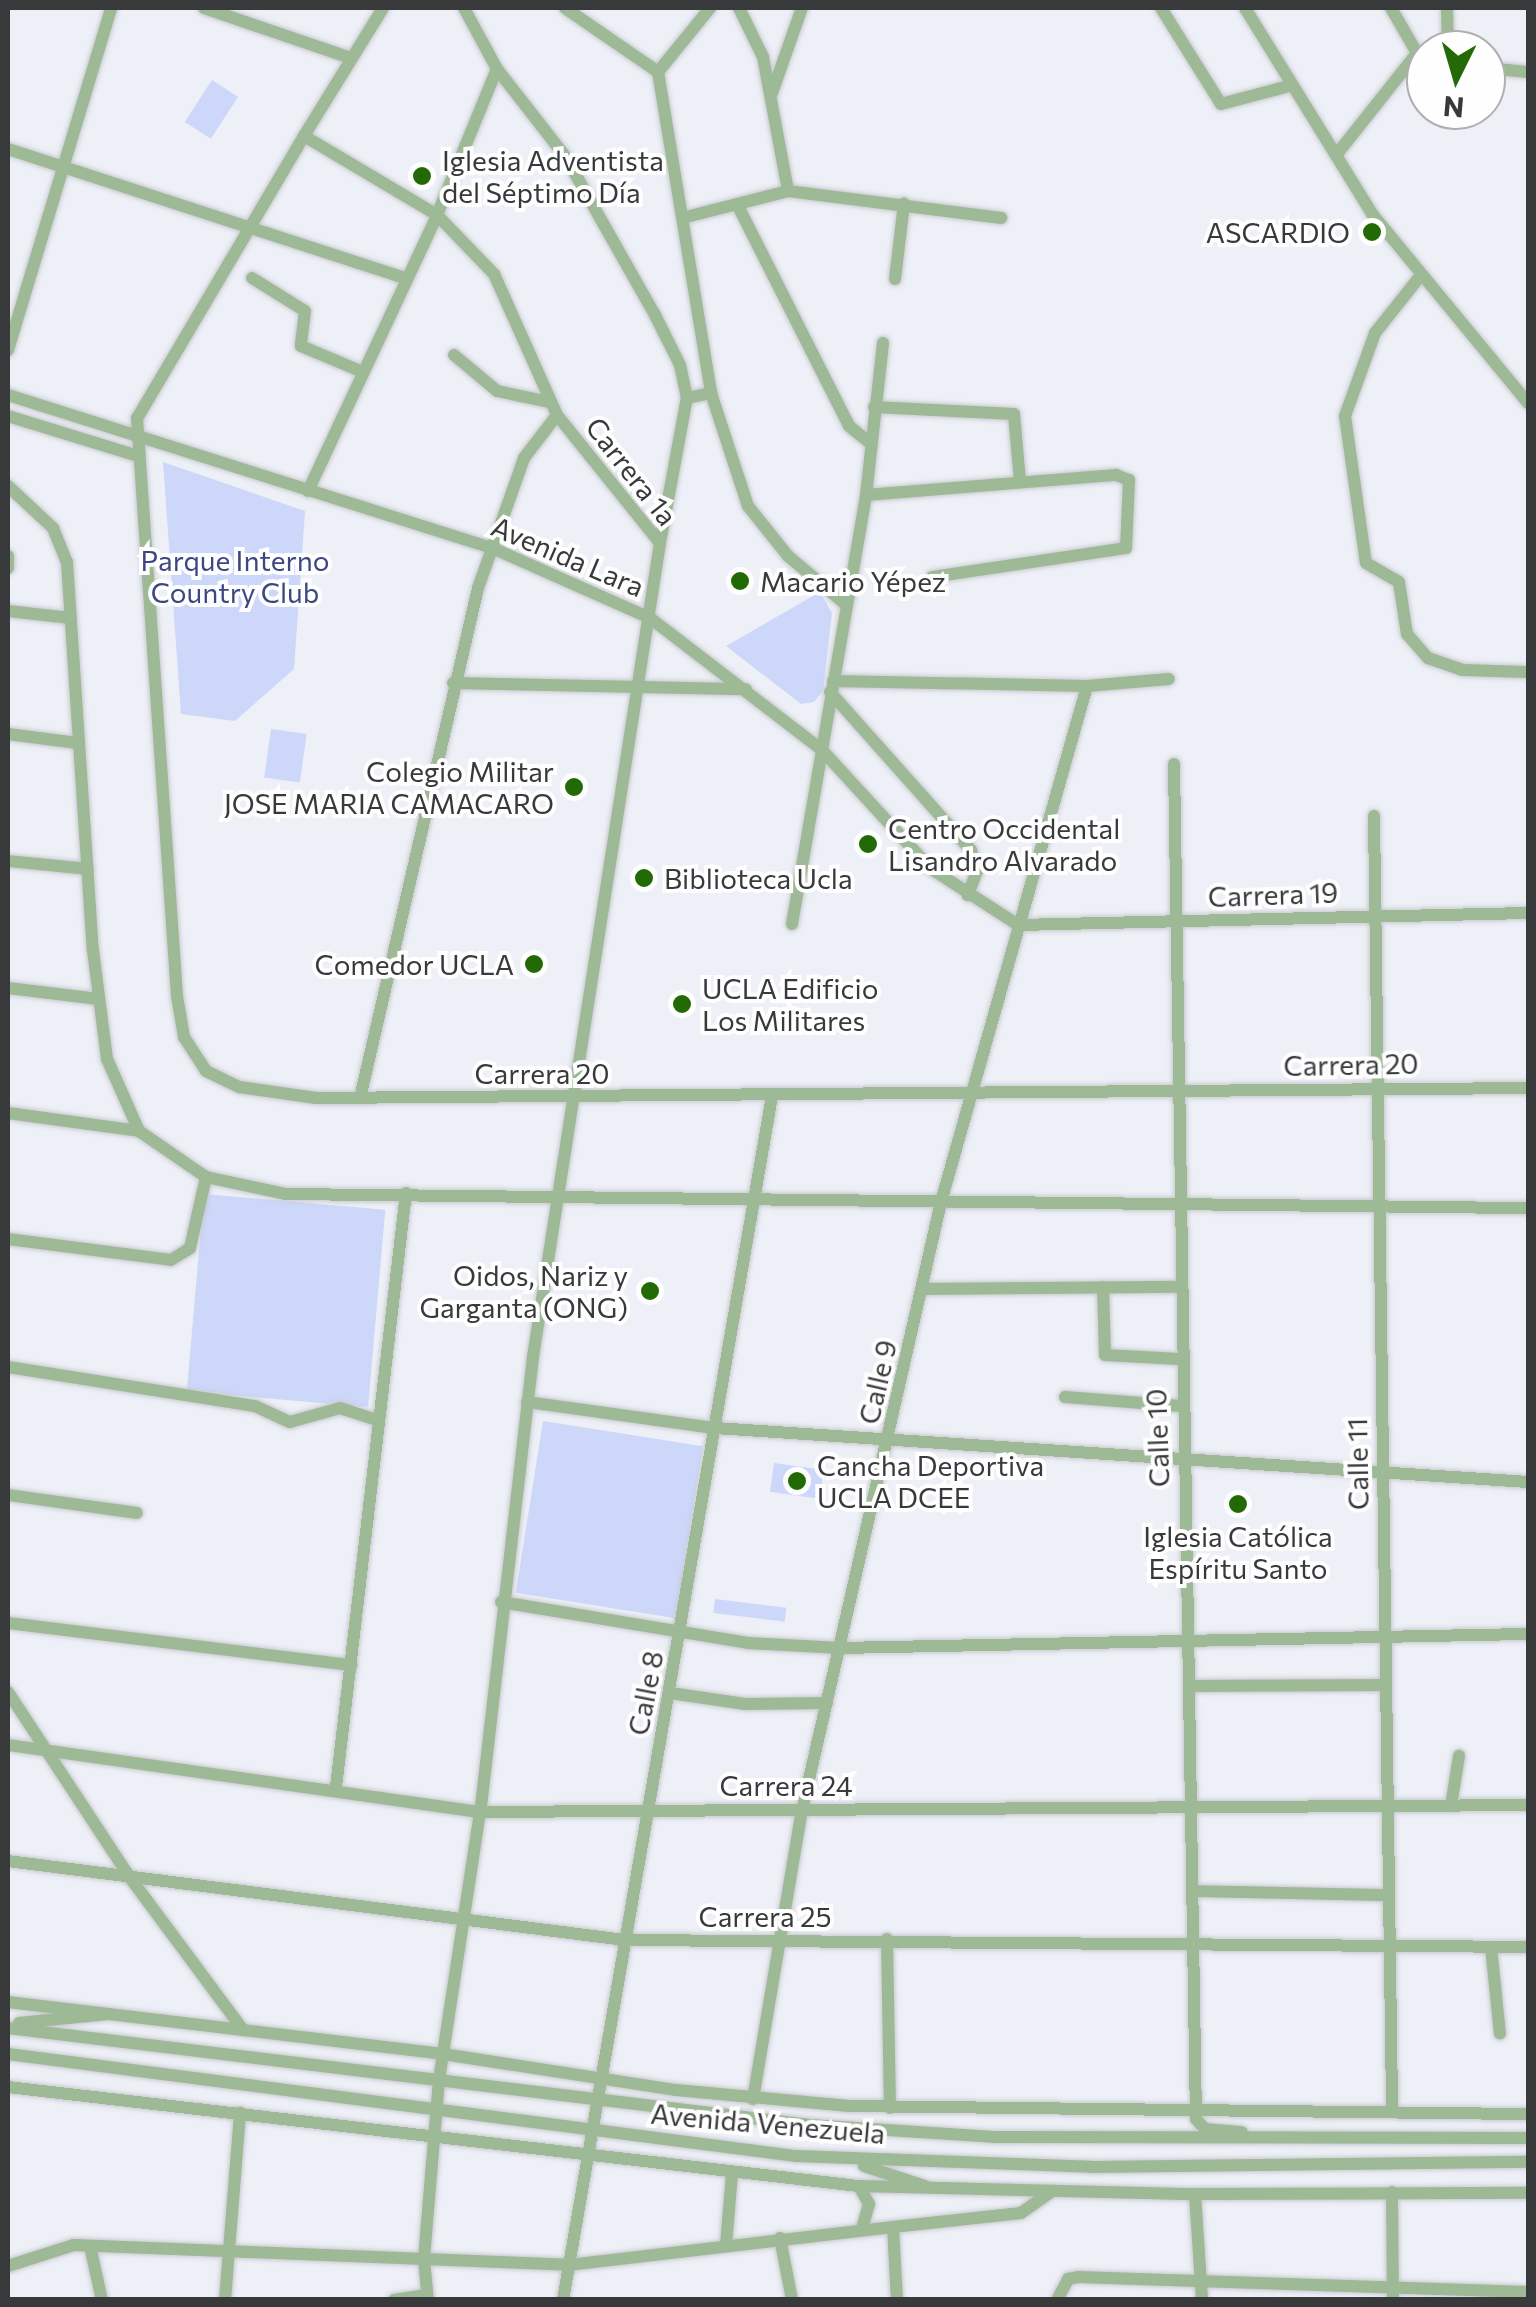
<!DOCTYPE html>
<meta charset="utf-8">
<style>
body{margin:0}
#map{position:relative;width:1536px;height:2307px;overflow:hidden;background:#eef0f7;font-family:Commissioner,sans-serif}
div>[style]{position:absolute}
.green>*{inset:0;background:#ccd7fa;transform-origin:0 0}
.roads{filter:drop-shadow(0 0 2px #cacbd1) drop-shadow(0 0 2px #cacbd1)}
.minor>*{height:12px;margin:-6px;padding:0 6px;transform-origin:6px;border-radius:6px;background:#9db996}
.dots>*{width:28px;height:28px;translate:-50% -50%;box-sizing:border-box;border:5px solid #fefefe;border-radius:50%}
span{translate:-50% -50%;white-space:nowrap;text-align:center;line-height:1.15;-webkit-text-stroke:8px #fefefe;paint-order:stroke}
.poi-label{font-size:28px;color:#38393b}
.left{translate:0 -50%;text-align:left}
.right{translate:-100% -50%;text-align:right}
.street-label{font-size:28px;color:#38393b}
.park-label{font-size:28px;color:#3b4780}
.frame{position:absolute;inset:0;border:10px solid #38393b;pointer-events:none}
.north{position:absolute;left:1406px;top:30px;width:100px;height:100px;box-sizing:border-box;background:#fefefe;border:2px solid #afafb0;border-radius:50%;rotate:185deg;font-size:28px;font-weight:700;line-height:40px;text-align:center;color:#38393b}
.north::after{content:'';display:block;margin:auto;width:35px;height:45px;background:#216a05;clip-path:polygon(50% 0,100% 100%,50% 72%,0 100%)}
</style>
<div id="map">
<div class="green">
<i style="left:212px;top:80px;width:31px;height:50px;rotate:33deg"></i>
<i style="clip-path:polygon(163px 462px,305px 511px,294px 669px,235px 721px,181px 714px)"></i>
<i style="clip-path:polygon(820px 592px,832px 613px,823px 691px,814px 702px,801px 704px,726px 646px)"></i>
<i style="left:271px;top:729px;width:36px;height:49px;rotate:8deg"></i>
<i style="left:204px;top:1194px;width:182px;height:198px;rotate:5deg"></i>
<i style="left:543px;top:1421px;width:162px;height:174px;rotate:9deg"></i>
<i style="left:774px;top:1463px;width:50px;height:29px;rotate:8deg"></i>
<i style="left:715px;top:1599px;width:72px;height:14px;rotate:7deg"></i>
</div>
<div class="roads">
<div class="minor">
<i style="left:204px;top:8px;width:155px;rotate:18.8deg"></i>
<i style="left:383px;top:8px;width:150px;rotate:121.7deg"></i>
<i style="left:304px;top:136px;width:155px;rotate:30.7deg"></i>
<i style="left:437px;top:215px;width:82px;rotate:46deg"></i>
<i style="left:494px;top:274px;width:154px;rotate:65.9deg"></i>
<i style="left:557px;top:415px;width:164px;rotate:51.2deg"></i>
<i style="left:660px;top:543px;width:824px;rotate:98.87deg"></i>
<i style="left:533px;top:1357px;width:458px;rotate:96.6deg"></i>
<i style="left:480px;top:1812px;width:271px;rotate:98.7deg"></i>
<i style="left:439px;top:2080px;width:181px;rotate:94.8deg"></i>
<i style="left:424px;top:2260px;width:40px;rotate:84.3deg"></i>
<i style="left:464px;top:8px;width:69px;rotate:61.6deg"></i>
<i style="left:497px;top:69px;width:110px;rotate:52deg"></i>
<i style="left:565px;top:156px;width:180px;rotate:60.5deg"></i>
<i style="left:654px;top:313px;width:58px;rotate:63.4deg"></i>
<i style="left:680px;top:365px;width:34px;rotate:78deg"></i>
<i style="left:687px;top:398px;width:25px;rotate:-12deg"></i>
<i style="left:565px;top:8px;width:113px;rotate:34.5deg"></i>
<i style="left:710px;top:8px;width:82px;rotate:129.1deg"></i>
<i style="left:658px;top:72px;width:325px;rotate:80.6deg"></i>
<i style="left:711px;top:393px;width:119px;rotate:71.9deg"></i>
<i style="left:748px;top:506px;width:64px;rotate:51.3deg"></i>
<i style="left:788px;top:556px;width:72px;rotate:39.9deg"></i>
<i style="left:739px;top:8px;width:55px;rotate:63.9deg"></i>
<i style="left:763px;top:57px;width:136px;rotate:79.4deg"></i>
<i style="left:1161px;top:8px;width:113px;rotate:58deg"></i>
<i style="left:1221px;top:104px;width:74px;rotate:-14.8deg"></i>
<i style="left:1245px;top:8px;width:243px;rotate:58.3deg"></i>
<i style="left:1373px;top:215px;width:244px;rotate:50.5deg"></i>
<i style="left:1391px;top:8px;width:52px;rotate:60deg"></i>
<i style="left:1447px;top:8px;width:42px;rotate:88.6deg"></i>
<i style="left:1486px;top:68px;width:42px;rotate:5.4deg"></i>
<i style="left:772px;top:93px;width:90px;rotate:-70.6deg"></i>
<i style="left:304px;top:136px;width:328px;rotate:120.6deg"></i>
<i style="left:137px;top:418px;width:579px;rotate:86.04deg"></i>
<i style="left:177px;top:996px;width:42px;rotate:80.3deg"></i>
<i style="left:184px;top:1037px;width:40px;rotate:57.1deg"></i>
<i style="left:206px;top:1071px;width:37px;rotate:26deg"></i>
<i style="left:239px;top:1087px;width:78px;rotate:8.1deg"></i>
<i style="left:316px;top:1098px;width:1212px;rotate:-0.47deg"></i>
<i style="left:8px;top:149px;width:418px;rotate:18deg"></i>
<i style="left:1337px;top:154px;width:129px;rotate:-51.6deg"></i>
<i style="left:1417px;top:53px;width:9px;rotate:-13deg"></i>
<i style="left:738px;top:206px;width:246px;rotate:63.2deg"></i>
<i style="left:849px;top:426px;width:26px;rotate:39deg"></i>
<i style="left:686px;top:217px;width:105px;rotate:-14.3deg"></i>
<i style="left:788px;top:191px;width:215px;rotate:7.2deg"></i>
<i style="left:1421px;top:275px;width:74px;rotate:128.4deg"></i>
<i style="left:1375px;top:333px;width:88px;rotate:109.9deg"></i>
<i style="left:1345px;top:416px;width:148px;rotate:81.9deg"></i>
<i style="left:1366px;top:563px;width:38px;rotate:30deg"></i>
<i style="left:1399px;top:582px;width:53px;rotate:81.3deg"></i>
<i style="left:1407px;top:634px;width:32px;rotate:49deg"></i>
<i style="left:1428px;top:658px;width:36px;rotate:19deg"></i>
<i style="left:1462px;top:670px;width:66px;rotate:1.7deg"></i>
<i style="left:252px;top:278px;width:62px;rotate:31.9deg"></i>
<i style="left:305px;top:311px;width:35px;rotate:97deg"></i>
<i style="left:301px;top:346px;width:67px;rotate:22.8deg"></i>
<i style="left:895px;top:279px;width:76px;rotate:-83.2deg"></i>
<i style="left:8px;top:350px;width:357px;rotate:-73.2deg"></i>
<i style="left:454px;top:355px;width:56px;rotate:39.9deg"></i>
<i style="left:497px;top:391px;width:53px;rotate:11.9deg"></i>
<i style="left:8px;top:395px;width:508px;rotate:17.54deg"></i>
<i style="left:492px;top:548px;width:173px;rotate:23.9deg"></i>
<i style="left:650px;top:618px;width:217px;rotate:37.5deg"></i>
<i style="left:822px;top:750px;width:160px;rotate:47.5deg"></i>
<i style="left:930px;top:868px;width:105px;rotate:32.9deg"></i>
<i style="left:874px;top:407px;width:140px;rotate:2.9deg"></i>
<i style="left:1014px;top:414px;width:67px;rotate:84.9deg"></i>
<i style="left:8px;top:416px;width:136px;rotate:17.1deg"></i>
<i style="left:8px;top:486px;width:62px;rotate:43deg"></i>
<i style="left:53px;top:528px;width:37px;rotate:68deg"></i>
<i style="left:67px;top:562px;width:389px;rotate:86.2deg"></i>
<i style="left:93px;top:950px;width:110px;rotate:82.7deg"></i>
<i style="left:107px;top:1059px;width:79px;rotate:66deg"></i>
<i style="left:139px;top:1131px;width:81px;rotate:34.5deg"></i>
<i style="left:206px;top:1177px;width:81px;rotate:12.1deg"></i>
<i style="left:285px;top:1194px;width:1243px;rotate:0.65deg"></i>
<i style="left:308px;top:491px;width:305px;rotate:-64.9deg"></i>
<i style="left:437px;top:215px;width:158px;rotate:-67.7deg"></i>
<i style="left:866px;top:495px;width:251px;rotate:-4.6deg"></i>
<i style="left:1116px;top:475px;width:14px;rotate:21deg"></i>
<i style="left:1129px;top:480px;width:68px;rotate:92.5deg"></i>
<i style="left:1126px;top:548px;width:196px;rotate:171.5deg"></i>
<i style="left:660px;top:543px;width:147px;rotate:-79.5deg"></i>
<i style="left:8px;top:556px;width:12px;rotate:90deg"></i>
<i style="left:8px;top:611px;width:63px;rotate:6.3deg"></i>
<i style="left:833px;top:681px;width:254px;rotate:1.1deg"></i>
<i style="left:1087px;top:686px;width:82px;rotate:-4.9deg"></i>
<i style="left:453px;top:683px;width:293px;rotate:1.2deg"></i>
<i style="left:830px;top:692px;width:212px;rotate:48.3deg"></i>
<i style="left:971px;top:850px;width:22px;rotate:74deg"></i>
<i style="left:977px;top:871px;width:26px;rotate:111deg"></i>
<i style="left:8px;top:734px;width:70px;rotate:7.4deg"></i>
<i style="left:1174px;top:764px;width:1355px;rotate:89.07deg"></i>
<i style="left:1196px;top:2119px;width:13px;rotate:48deg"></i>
<i style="left:1205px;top:2129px;width:37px;rotate:5deg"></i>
<i style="left:1374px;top:816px;width:1296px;rotate:89.2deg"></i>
<i style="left:8px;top:861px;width:80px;rotate:5.7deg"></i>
<i style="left:792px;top:924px;width:435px;rotate:-80.2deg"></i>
<i style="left:866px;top:495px;width:153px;rotate:-83.6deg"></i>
<i style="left:1018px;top:925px;width:510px;rotate:-1.35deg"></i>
<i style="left:8px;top:988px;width:91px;rotate:7deg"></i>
<i style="left:360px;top:1098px;width:523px;rotate:-76.97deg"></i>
<i style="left:478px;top:588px;width:138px;rotate:-70.5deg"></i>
<i style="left:524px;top:458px;width:54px;rotate:-52.5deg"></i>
<i style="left:8px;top:1113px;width:132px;rotate:7.8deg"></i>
<i style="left:8px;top:1239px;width:164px;rotate:7.3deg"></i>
<i style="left:171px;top:1260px;width:22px;rotate:-32deg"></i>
<i style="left:190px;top:1248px;width:73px;rotate:-77.3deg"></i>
<i style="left:1103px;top:1287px;width:68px;rotate:88.3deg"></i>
<i style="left:1105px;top:1355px;width:74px;rotate:3.1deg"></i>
<i style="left:925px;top:1289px;width:253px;rotate:-0.5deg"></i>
<i style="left:8px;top:1367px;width:250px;rotate:9deg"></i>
<i style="left:255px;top:1406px;width:38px;rotate:25deg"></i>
<i style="left:290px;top:1422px;width:52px;rotate:-15.6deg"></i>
<i style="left:340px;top:1408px;width:40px;rotate:18deg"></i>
<i style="left:1065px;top:1397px;width:116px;rotate:4.4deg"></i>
<i style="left:527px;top:1402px;width:190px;rotate:7.9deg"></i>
<i style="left:715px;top:1428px;width:815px;rotate:3.8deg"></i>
<i style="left:8px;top:1495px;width:130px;rotate:7.9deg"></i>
<i style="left:501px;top:1602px;width:250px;rotate:9.4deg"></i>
<i style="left:748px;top:1643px;width:92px;rotate:3.1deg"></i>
<i style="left:840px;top:1648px;width:688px;rotate:-1.17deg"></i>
<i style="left:8px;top:1623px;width:346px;rotate:7deg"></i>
<i style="left:1189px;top:1686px;width:196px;rotate:-0.3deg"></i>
<i style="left:8px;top:1692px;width:219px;rotate:56.7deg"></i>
<i style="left:128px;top:1875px;width:193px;rotate:53.4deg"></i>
<i style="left:670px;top:1693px;width:76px;rotate:8.3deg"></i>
<i style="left:745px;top:1704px;width:82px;rotate:-0.7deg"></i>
<i style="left:8px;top:1745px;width:477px;rotate:8.1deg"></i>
<i style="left:480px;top:1812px;width:1048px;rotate:-0.38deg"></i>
<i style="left:336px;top:1787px;width:598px;rotate:-83.28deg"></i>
<i style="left:1451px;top:1806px;width:51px;rotate:-80.9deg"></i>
<i style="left:8px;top:1861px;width:622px;rotate:7.3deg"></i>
<i style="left:625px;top:1940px;width:903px;rotate:0.44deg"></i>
<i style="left:1192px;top:1891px;width:196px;rotate:1.2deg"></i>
<i style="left:887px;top:1939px;width:169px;rotate:89deg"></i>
<i style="left:1491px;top:1947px;width:87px;rotate:84.1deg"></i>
<i style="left:8px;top:2002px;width:438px;rotate:6.8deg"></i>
<i style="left:443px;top:2054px;width:236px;rotate:8.8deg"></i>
<i style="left:676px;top:2090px;width:174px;rotate:5.3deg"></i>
<i style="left:849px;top:2106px;width:679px;rotate:0.68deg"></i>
<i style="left:19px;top:2023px;width:89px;rotate:-5.8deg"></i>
<i style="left:8px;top:2028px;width:808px;rotate:6.9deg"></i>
<i style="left:810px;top:2125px;width:184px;rotate:3.7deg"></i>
<i style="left:994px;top:2137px;width:534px;rotate:0.11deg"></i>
<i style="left:8px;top:2054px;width:795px;rotate:7.38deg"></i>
<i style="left:796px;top:2156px;width:295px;rotate:2.1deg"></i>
<i style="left:1091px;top:2167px;width:437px;rotate:-0.7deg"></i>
<i style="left:8px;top:2087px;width:857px;rotate:6.64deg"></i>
<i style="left:859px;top:2186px;width:336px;rotate:1.4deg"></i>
<i style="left:1195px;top:2194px;width:333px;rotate:-0.2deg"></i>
<i style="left:753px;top:2099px;width:293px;rotate:-80.4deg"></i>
<i style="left:802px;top:1810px;width:624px;rotate:-77.12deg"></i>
<i style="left:941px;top:1202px;width:536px;rotate:-74.2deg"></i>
<i style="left:864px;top:2166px;width:64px;rotate:18.2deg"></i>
<i style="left:859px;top:2186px;width:21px;rotate:61deg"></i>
<i style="left:869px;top:2204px;width:26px;rotate:106deg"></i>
<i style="left:1392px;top:2192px;width:108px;rotate:89.5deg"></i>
<i style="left:1195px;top:2194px;width:106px;rotate:86.2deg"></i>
<i style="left:893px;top:2227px;width:129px;rotate:-6.2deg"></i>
<i style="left:1021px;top:2213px;width:38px;rotate:-35deg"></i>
<i style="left:780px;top:2238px;width:63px;rotate:79deg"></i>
<i style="left:726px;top:2245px;width:71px;rotate:-85.2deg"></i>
<i style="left:90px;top:2246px;width:55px;rotate:77.5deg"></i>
<i style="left:8px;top:2266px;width:69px;rotate:-17.7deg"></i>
<i style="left:74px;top:2245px;width:495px;rotate:2.3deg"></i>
<i style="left:569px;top:2265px;width:326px;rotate:-6.7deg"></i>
<i style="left:893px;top:2227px;width:73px;rotate:86.9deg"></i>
<i style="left:225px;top:2300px;width:188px;rotate:-85.4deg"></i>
<i style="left:394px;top:2300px;width:33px;rotate:-9deg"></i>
<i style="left:563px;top:2300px;width:1222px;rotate:-80.15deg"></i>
<i style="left:1057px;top:2300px;width:24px;rotate:-62deg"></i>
<i style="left:1068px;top:2279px;width:10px;rotate:-11deg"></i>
<i style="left:1078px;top:2277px;width:450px;rotate:1.9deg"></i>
</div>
</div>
<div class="dots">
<i style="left:422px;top:176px;background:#216a05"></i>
<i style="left:1372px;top:232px;background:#216a05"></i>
<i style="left:740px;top:581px;background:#216a05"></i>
<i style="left:574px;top:787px;background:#216a05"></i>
<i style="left:868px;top:844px;background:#216a05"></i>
<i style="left:644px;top:878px;background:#216a05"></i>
<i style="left:534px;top:964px;background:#216a05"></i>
<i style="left:682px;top:1004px;background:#216a05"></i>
<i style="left:650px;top:1291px;background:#216a05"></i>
<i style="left:797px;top:1481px;background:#216a05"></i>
<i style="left:1238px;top:1504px;background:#216a05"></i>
</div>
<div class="poi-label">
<span class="left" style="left:442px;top:176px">Iglesia Adventista<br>del Séptimo Día</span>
<span class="right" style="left:1350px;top:232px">ASCARDIO</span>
<span class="left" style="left:760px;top:581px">Macario Yépez</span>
<span class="right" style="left:554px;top:787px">Colegio Militar<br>JOSE MARIA CAMACARO</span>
<span class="left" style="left:888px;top:844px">Centro Occidental<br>Lisandro Alvarado</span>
<span class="left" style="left:664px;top:878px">Biblioteca Ucla</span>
<span class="right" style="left:514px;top:964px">Comedor UCLA</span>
<span class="left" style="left:702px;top:1004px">UCLA Edificio<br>Los Militares</span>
<span class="right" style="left:628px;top:1291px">Oidos, Nariz y<br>Garganta (ONG)</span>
<span class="left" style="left:817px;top:1481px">Cancha Deportiva<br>UCLA DCEE</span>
<span style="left:1238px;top:1552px">Iglesia Católica<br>Espíritu Santo</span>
</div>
<div class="street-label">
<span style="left:632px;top:471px;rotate:52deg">Carrera 1a</span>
<span style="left:568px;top:556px;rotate:23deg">Avenida Lara</span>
<span style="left:1273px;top:894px;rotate:-2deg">Carrera 19</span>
<span style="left:1351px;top:1064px;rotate:-1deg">Carrera 20</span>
<span style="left:542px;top:1073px">Carrera 20</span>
<span style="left:877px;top:1382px;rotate:-77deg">Calle 9</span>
<span style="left:1157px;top:1438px;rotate:-92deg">Calle 10</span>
<span style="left:1357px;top:1464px;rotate:-91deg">Calle 11</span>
<span style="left:645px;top:1693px;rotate:-79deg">Calle 8</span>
<span style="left:786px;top:1785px">Carrera 24</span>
<span style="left:765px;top:1916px">Carrera 25</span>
<span style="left:768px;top:2123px;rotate:5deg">Avenida Venezuela</span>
</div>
<div class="park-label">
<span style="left:235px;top:576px">Parque Interno<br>Country Club</span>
</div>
<div class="frame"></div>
<div class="north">N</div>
</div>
